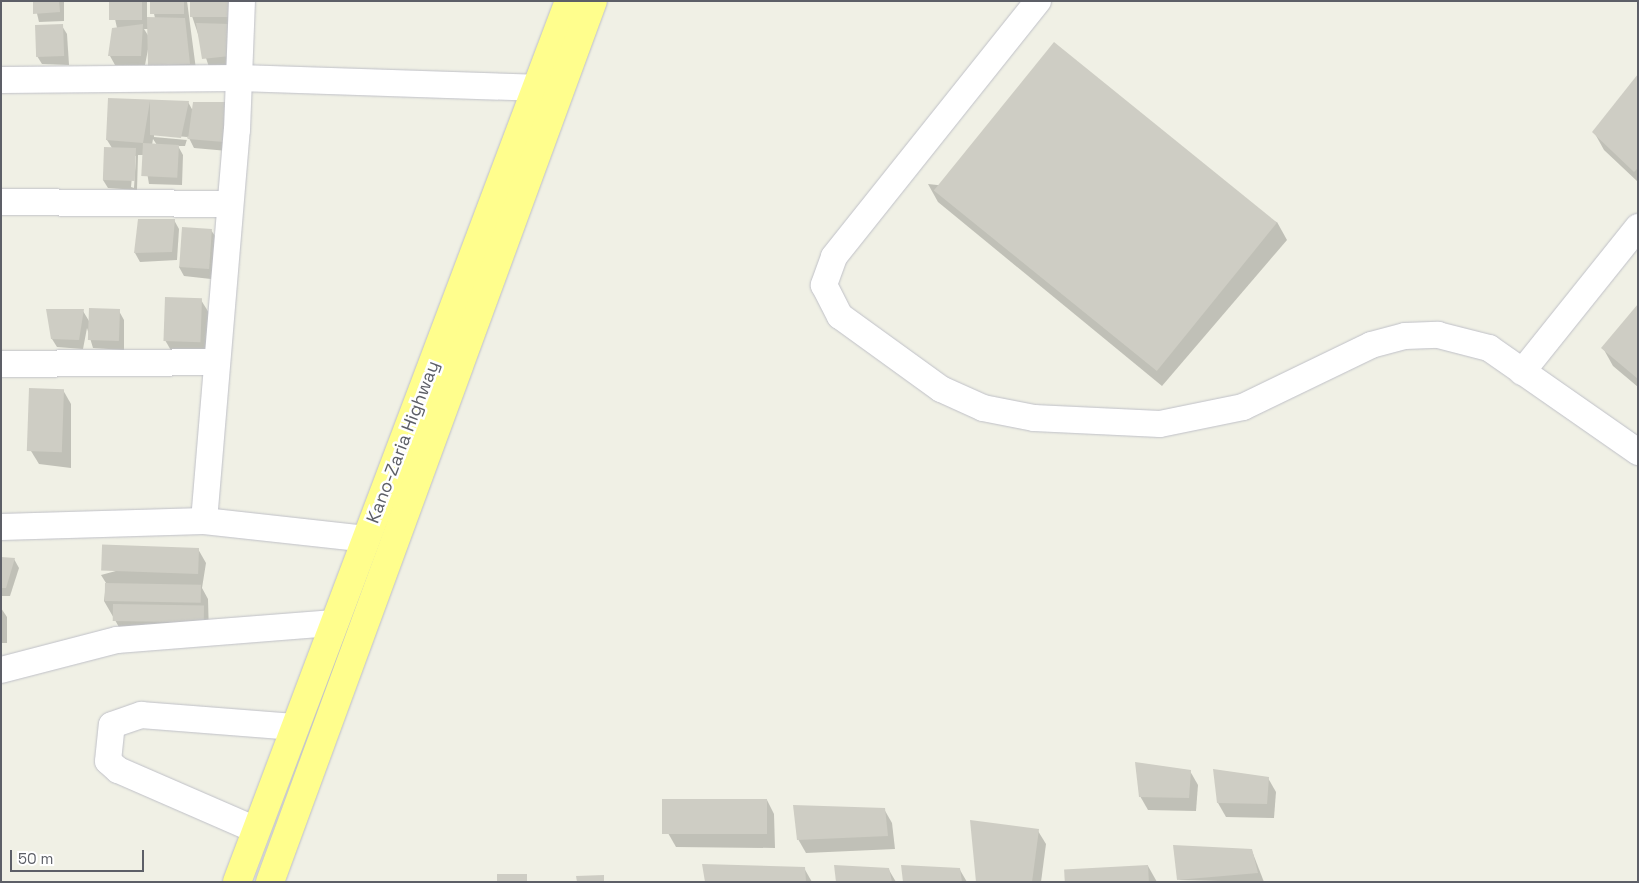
<!DOCTYPE html>
<style>
body{margin:0}
#map{position:relative;width:1639px;height:883px;overflow:hidden;background:#f0f0e5;font-family:"Space Grotesk",sans-serif}
div>[style]{position:absolute}
.shadow>*{inset:0;background:#0003}
.building>*{inset:0;background:#cecdc4;transform-origin:0 0}
.roads{filter:drop-shadow(0 0 1px #bfc0c7) drop-shadow(0 0 1px #bfc0c7)}
.minor>*{height:26px;margin:-13px;padding:0 13px;transform-origin:13px;border-radius:13px;background:#fff}
.highway>*{height:28px;margin:-14px;padding:0 14px;transform-origin:14px;border-radius:14px;background:#fffe8d}
span{translate:-50% -50%;white-space:nowrap;text-align:center;line-height:1.15;-webkit-text-stroke:5px #fff;paint-order:stroke}
.street-label{font-size:18px;color:#5d5f67}
.frame{position:absolute;inset:0;border:2px solid #5d5f67;pointer-events:none}
.scale{position:absolute;left:10px;top:850px;width:134px;height:22px;box-sizing:border-box;border:2px solid #5d5f67;border-top:0;padding-left:6px;font-size:15px;line-height:18px;white-space:nowrap;color:#5d5f67;-webkit-text-stroke:4px #fff;paint-order:stroke}
</style>
<div id="map">
<div class="shadow">
<i style="clip-path:polygon(34px 1px,64px 1px,64px 21px,39px 22px)"></i>
<i style="clip-path:polygon(evenodd,111px 1px,147px 1px,147px 18px,155px 18px,151px 1px,187px 1px,197px 77px,157px 79px,149px 44px,145px 65px,115px 65px,110px 56px,117px 28px,111px 1px,144px 29px,148px 29px,149px 37px,144px 29px)"></i>
<i style="clip-path:polygon(235px 1px,235px 64px,209px 67px,192px 16px)"></i>
<i style="clip-path:polygon(62px 26px,67px 34px,69px 65px,42px 64px,37px 56px)"></i>
<i style="clip-path:polygon(1638px 76px,1638px 182px,1604px 150px,1594px 132px)"></i>
<i style="clip-path:polygon(evenodd,109px 100px,188px 102px,193px 111px,226px 104px,228px 151px,194px 148px,188px 136px,185px 146px,178px 146px,183px 155px,182px 185px,149px 184px,144px 155px,138px 155px,137px 190px,108px 188px,103px 180px,112px 148px,107px 140px,109px 100px,154px 134px,187px 137px,187px 140px,154px 137px,154px 134px,109px 100px,153px 139px,157px 145px,152px 145px,153px 139px,109px 100px,134px 156px,136px 156px,134px 188px,131px 187px,134px 156px)"></i>
<i style="clip-path:polygon(928px 184px,1277px 222px,1287px 240px,1162px 386px,938px 202px)"></i>
<i style="clip-path:polygon(174px 220px,179px 229px,177px 260px,140px 262px,135px 253px)"></i>
<i style="clip-path:polygon(211px 230px,217px 239px,211px 279px,184px 276px,179px 267px)"></i>
<i style="clip-path:polygon(201px 300px,209px 313px,208px 353px,173px 354px,165px 340px)"></i>
<i style="clip-path:polygon(1638px 306px,1638px 387px,1613px 366px,1603px 348px)"></i>
<i style="clip-path:polygon(83px 311px,89px 321px,119px 311px,124px 320px,124px 350px,93px 348px,87px 328px,83px 349px,57px 347px,52px 339px)"></i>
<i style="clip-path:polygon(63px 390px,71px 404px,71px 468px,39px 464px,31px 451px)"></i>
<i style="clip-path:polygon(198px 549px,206px 563px,202px 588px,208px 599px,209px 635px,123px 634px,104px 601px,106px 583px,101px 575px)"></i>
<i style="clip-path:polygon(1px 558px,14px 559px,19px 568px,10px 596px,1px 596px)"></i>
<i style="clip-path:polygon(1px 608px,7px 617px,7px 643px,1px 643px)"></i>
<i style="clip-path:polygon(1215px 770px,1268px 778px,1276px 792px,1274px 818px,1226px 817px,1218px 803px)"></i>
<i style="clip-path:polygon(1190px 771px,1198px 785px,1196px 811px,1148px 810px,1140px 796px)"></i>
<i style="clip-path:polygon(767px 800px,774px 814px,775px 848px,676px 847px,668px 833px)"></i>
<i style="clip-path:polygon(884px 809px,892px 823px,895px 849px,806px 853px,798px 839px)"></i>
<i style="clip-path:polygon(1038px 831px,1046px 844px,1041px 882px,978px 882px)"></i>
<i style="clip-path:polygon(1252px 851px,1264px 882px,1178px 880px)"></i>
<i style="clip-path:polygon(1148px 866px,1157px 882px,1065px 882px)"></i>
<i style="clip-path:polygon(804px 868px,812px 882px,706px 882px)"></i>
<i style="clip-path:polygon(889px 870px,896px 882px,837px 882px)"></i>
<i style="clip-path:polygon(960px 870px,967px 882px,904px 882px)"></i>
</div>
<div class="building">
<i style="clip-path:polygon(33px 1px,59px 1px,60px 12px,33px 14px)"></i>
<i style="left:109px;top:1px;width:33px;height:19px"></i>
<i style="left:150px;top:1px;width:34px;height:13px"></i>
<i style="left:190px;top:1px;width:39px;height:16px"></i>
<i style="clip-path:polygon(147px 17px,185px 18px,190px 64px,148px 66px)"></i>
<i style="clip-path:polygon(196px 23px,230px 24px,230px 56px,202px 59px)"></i>
<i style="left:63px;top:24px;width:32px;height:28px;rotate:88deg"></i>
<i style="clip-path:polygon(143px 24px,141px 56px,108px 56px,112px 28px)"></i>
<i style="left:1054px;top:42px;width:287px;height:191px;rotate:39deg"></i>
<i style="clip-path:polygon(1638px 74px,1638px 168px,1634px 172px,1592px 132px)"></i>
<i style="clip-path:polygon(108px 98px,189px 101px,181px 138px,150px 135px,150px 101px,143px 143px,106px 140px)"></i>
<i style="clip-path:polygon(193px 102px,226px 102px,224px 142px,188px 139px)"></i>
<i style="left:143px;top:143px;width:36px;height:33px;rotate:3deg"></i>
<i style="left:104px;top:147px;width:32px;height:33px;rotate:2deg"></i>
<i style="clip-path:polygon(138px 219px,175px 219px,172px 252px,134px 253px)"></i>
<i style="left:182px;top:227px;width:30px;height:40px;rotate:4deg"></i>
<i style="left:165px;top:297px;width:37px;height:44px;rotate:2deg"></i>
<i style="clip-path:polygon(1638px 304px,1638px 379px,1601px 348px)"></i>
<i style="left:89px;top:308px;width:31px;height:32px;rotate:2deg"></i>
<i style="clip-path:polygon(46px 309px,84px 309px,79px 340px,51px 339px)"></i>
<i style="left:29px;top:388px;width:35px;height:63px;rotate:2deg"></i>
<i style="left:199px;top:548px;width:26px;height:97px;rotate:92deg"></i>
<i style="clip-path:polygon(1px 557px,15px 558px,6px 588px,1px 588px)"></i>
<i style="left:105px;top:583px;width:96px;height:18px;rotate:1deg"></i>
<i style="left:113px;top:604px;width:91px;height:17px;rotate:1deg"></i>
<i style="clip-path:polygon(1135px 762px,1191px 770px,1189px 798px,1139px 797px)"></i>
<i style="clip-path:polygon(1213px 769px,1269px 777px,1267px 804px,1217px 803px)"></i>
<i style="left:662px;top:799px;width:105px;height:35px"></i>
<i style="clip-path:polygon(793px 805px,885px 808px,888px 836px,797px 840px)"></i>
<i style="clip-path:polygon(970px 820px,1039px 829px,1032px 882px,976px 882px)"></i>
<i style="clip-path:polygon(1173px 845px,1252px 849px,1258px 873px,1177px 880px)"></i>
<i style="clip-path:polygon(702px 864px,805px 867px,806px 882px,705px 882px)"></i>
<i style="clip-path:polygon(834px 865px,889px 868px,892px 882px,836px 882px)"></i>
<i style="clip-path:polygon(901px 865px,960px 868px,962px 882px,903px 882px)"></i>
<i style="left:1148px;top:865px;width:17px;height:84px;rotate:87deg"></i>
<i style="left:497px;top:874px;width:30px;height:8px"></i>
<i style="clip-path:polygon(604px 875px,604px 882px,577px 882px,576px 876px)"></i>
</div>
<div class="roads">
<div class="minor">
<i style="left:1038px;top:1px;width:327px;rotate:128.6deg"></i>
<i style="left:834px;top:257px;width:30px;rotate:110deg"></i>
<i style="left:824px;top:285px;width:35px;rotate:63deg"></i>
<i style="left:840px;top:316px;width:125px;rotate:35.9deg"></i>
<i style="left:941px;top:389px;width:46px;rotate:24.3deg"></i>
<i style="left:983px;top:408px;width:52px;rotate:11.1deg"></i>
<i style="left:1034px;top:418px;width:126px;rotate:2.7deg"></i>
<i style="left:1160px;top:424px;width:85px;rotate:-11.6deg"></i>
<i style="left:1243px;top:407px;width:142px;rotate:-25.8deg"></i>
<i style="left:1371px;top:345px;width:35px;rotate:-15deg"></i>
<i style="left:1405px;top:336px;width:33px;rotate:-2deg"></i>
<i style="left:1438px;top:335px;width:53px;rotate:14.3deg"></i>
<i style="left:1489px;top:348px;width:182px;rotate:34.9deg"></i>
<i style="left:1px;top:80px;width:238px;rotate:-0.5deg"></i>
<i style="left:239px;top:78px;width:297px;rotate:1.9deg"></i>
<i style="left:1px;top:202px;width:228px;rotate:0.5deg"></i>
<i style="left:1px;top:364px;width:215px;rotate:-0.5deg"></i>
<i style="left:1522px;top:372px;width:186px;rotate:-51.3deg"></i>
<i style="left:204px;top:521px;width:392px;rotate:-85.2deg"></i>
<i style="left:237px;top:130px;width:129px;rotate:-87.8deg"></i>
<i style="left:1px;top:527px;width:203px;rotate:-1.7deg"></i>
<i style="left:204px;top:521px;width:163px;rotate:6.3deg"></i>
<i style="left:1px;top:670px;width:120px;rotate:-14.5deg"></i>
<i style="left:117px;top:640px;width:218px;rotate:-4.5deg"></i>
<i style="left:256px;top:830px;width:150px;rotate:-156.5deg"></i>
<i style="left:118px;top:770px;width:13px;rotate:-138deg"></i>
<i style="left:108px;top:761px;width:36px;rotate:-84deg"></i>
<i style="left:112px;top:725px;width:31px;rotate:-19deg"></i>
<i style="left:141px;top:715px;width:154px;rotate:4.5deg"></i>
</div>
<div class="highway">
<i style="left:237px;top:882px;width:941px;rotate:-69.35deg"></i>
<i style="left:270px;top:882px;width:938px;rotate:-69.87deg"></i>
</div>
</div>
<div class="street-label">
<span style="left:403px;top:442px;rotate:-69deg">Kano-Zaria Highway</span>
</div>
<div class="frame"></div>
<div class="scale">50 m</div>
</div>
